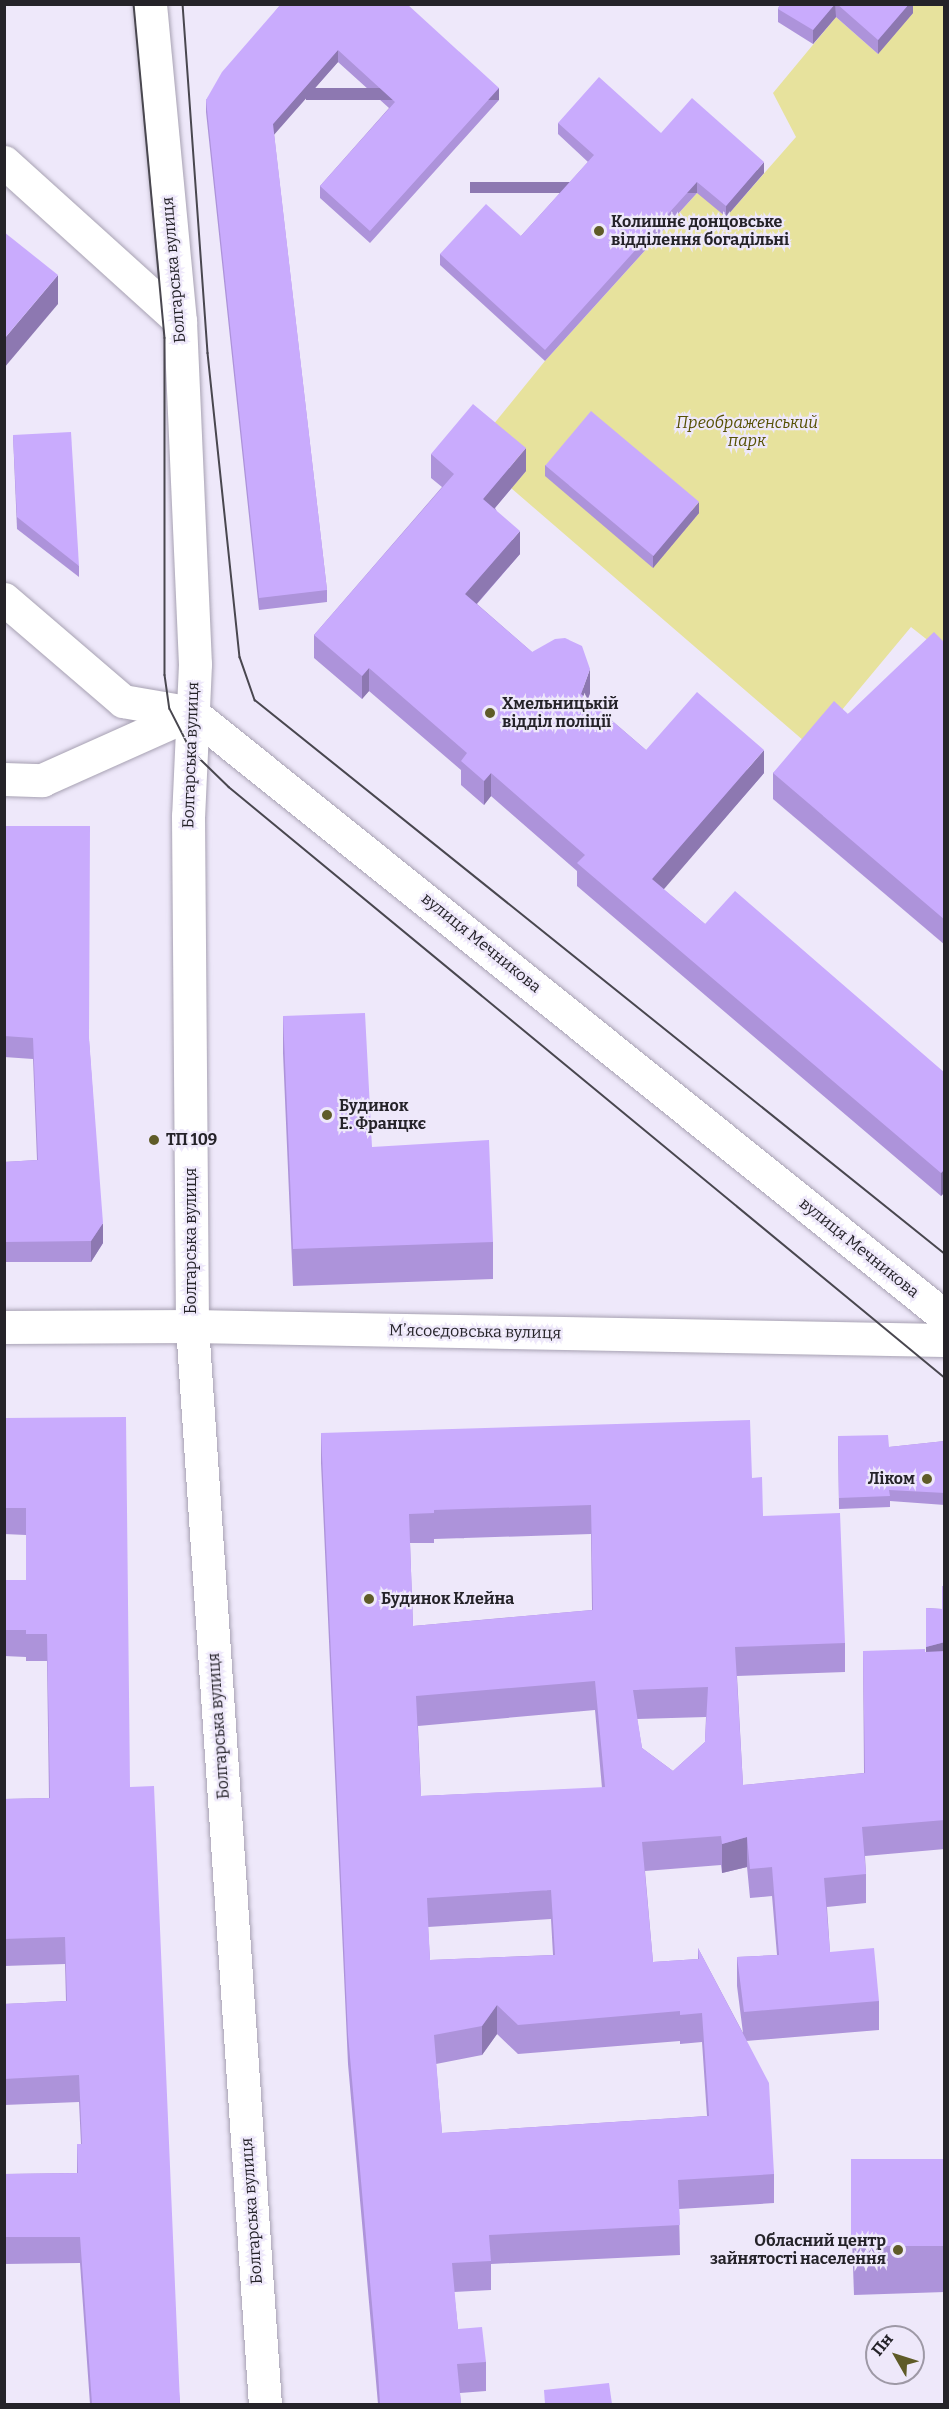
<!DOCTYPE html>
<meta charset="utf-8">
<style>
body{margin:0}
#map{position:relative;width:949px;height:2409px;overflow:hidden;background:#eee8fa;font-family:Bitter,serif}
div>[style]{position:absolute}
.green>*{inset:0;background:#e7e29d}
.roads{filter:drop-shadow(0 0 2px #a7a1b2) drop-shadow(0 0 2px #a7a1b2)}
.minor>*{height:33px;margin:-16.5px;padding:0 16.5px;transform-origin:16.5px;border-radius:16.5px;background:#fff}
.tertiary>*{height:33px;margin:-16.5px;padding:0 16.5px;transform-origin:16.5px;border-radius:16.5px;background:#fff}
.secondary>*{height:33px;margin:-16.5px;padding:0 16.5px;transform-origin:16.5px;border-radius:16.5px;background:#fff}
.primary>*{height:33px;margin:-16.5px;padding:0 16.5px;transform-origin:16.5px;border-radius:16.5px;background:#fff}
.tram>*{height:1.5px;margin:-0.75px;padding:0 0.75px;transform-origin:0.75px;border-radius:0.75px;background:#49474f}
.wall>*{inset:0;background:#ad93da}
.shaded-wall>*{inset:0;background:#8d78b1;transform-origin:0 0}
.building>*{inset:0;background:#c9abfd;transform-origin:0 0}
.dots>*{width:16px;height:16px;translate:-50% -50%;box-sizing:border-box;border:3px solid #eee8fa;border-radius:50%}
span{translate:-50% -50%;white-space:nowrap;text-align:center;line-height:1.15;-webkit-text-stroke:4.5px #eee8fa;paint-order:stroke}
.poi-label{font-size:16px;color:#252329;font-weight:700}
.left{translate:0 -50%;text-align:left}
.right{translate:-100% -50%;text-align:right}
.street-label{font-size:16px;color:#252329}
.park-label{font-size:16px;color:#565004;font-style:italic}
.frame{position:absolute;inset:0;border:6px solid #252329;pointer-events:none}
.north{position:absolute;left:865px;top:2325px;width:60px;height:60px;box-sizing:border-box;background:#eee8fa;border:2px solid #9e99a6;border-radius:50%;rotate:309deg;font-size:16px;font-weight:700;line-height:24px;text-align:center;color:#252329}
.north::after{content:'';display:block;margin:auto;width:21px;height:27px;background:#5f5b28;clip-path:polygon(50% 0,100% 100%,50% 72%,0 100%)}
</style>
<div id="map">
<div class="green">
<i style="clip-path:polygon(904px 5px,944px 5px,944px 653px,911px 627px,811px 747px,511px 488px,526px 471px,484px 436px,545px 361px,698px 192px,726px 217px,796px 137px,773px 93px,836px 17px,878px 54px)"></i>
</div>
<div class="roads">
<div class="minor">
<i style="left:4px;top:779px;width:38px;rotate:2deg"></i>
<i style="left:42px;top:780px;width:164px;rotate:-24.1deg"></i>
<i style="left:192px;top:1326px;width:1080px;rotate:86.13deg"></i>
</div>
<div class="tertiary">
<i style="left:150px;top:4px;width:318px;rotate:84.6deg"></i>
<i style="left:180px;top:321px;width:343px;rotate:87.5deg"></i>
<i style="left:195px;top:664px;width:152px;rotate:92.6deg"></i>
<i style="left:188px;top:816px;width:510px;rotate:89.55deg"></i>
<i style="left:4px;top:162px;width:237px;rotate:42.1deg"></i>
</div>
<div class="secondary">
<i style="left:4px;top:599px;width:157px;rotate:40.6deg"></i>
<i style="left:123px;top:701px;width:70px;rotate:9.9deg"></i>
<i style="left:192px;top:713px;width:964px;rotate:38.72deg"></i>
</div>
<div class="primary">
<i style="left:4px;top:1327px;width:188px;rotate:-0.3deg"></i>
<i style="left:192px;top:1326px;width:752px;rotate:1.07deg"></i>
</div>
</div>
<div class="tram">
<i style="left:134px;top:4px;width:335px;rotate:84.7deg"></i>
<i style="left:165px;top:338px;width:337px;rotate:90deg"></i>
<i style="left:165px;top:675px;width:34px;rotate:82deg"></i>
<i style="left:170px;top:709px;width:46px;rotate:62.9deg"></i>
<i style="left:191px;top:750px;width:53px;rotate:44.2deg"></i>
<i style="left:229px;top:787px;width:927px;rotate:39.53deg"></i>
<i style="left:183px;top:4px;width:350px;rotate:85.9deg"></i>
<i style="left:208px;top:353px;width:306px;rotate:84deg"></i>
<i style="left:240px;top:657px;width:46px;rotate:70.8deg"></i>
<i style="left:255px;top:700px;width:883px;rotate:38.75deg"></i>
</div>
<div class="wall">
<i style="clip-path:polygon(281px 4px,499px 100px,370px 243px,320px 198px,320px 186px,389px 108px,338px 62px,274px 134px,327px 590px,327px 602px,259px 610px,206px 112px,206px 100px)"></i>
<i style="clip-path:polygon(780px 4px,913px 4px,913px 13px,878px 54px,836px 17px,813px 44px,778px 22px,778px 9px)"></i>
<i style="clip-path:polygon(558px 123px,661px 133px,764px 173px,726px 217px,697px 193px,545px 361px,440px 265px,440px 254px,521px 236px,588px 162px,558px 134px)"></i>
<i style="clip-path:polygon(13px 435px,79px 566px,79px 577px,17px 529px)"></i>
<i style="clip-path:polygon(431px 454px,526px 471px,495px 508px,520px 554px,477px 604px,532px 652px,590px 693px,588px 700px,646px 750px,764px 773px,663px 889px,705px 924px,945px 1073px,945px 1192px,941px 1196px,577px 886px,577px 871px,491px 796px,484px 805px,461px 785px,461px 770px,369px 691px,362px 699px,314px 658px,314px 635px,442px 487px,431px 478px)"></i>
<i style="clip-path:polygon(545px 465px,699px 513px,653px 568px,545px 476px)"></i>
<i style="clip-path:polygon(945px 643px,945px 945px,773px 799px,773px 773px,848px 714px)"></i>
<i style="clip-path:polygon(4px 826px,89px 1040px,103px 1243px,91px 1262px,4px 1262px,4px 1162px,37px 1160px,33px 1059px,4px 1057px)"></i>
<i style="clip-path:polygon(283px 1016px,372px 1147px,493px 1242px,493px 1279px,293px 1286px,283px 1053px)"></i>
<i style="clip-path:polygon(4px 1418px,130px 1787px,180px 2404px,90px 2404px,80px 2263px,4px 2264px,4px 2174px,77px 2173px,77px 2144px,81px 2144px,79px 2102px,4px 2105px,4px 2004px,66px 2001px,65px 1964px,4px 1966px,4px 1799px,49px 1798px,47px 1661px,26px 1661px,26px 1657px,4px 1656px,4px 1580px,26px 1580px,26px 1535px,4px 1534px)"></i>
<i style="clip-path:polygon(evenodd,321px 1433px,752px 1478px,763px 1516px,845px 1643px,845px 1672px,737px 1676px,743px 1785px,864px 1773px,863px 1651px,926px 1652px,926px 1608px,942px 1609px,945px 1586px,945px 1849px,865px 1856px,866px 1874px,866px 1903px,827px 1907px,830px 1952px,879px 2001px,879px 2030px,746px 2041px,774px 2174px,774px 2203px,679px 2209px,680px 2255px,491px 2264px,491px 2290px,454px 2292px,458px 2329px,486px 2362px,486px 2391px,460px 2393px,461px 2404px,378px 2404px,348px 2064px,321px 1463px,321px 1433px,591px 1534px,592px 1610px,413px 1626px,410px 1543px,434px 1543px,434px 1539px,591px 1534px,321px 1433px,595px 1710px,602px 1788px,421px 1796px,418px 1726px,595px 1710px,321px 1433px,706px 1717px,705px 1742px,673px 1771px,642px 1748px,637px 1719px,706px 1717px,321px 1433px,721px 1865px,722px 1873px,747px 1867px,750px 1898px,772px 1896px,777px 1955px,737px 1957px,737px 1986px,743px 2033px,698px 1948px,698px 1959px,653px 1962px,645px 1871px,721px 1865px,321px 1433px,551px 1919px,553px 1955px,430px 1960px,428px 1927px,551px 1919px,321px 1433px,497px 2034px,518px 2054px,680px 2041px,680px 2044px,702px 2042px,707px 2116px,442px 2133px,436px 2064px,482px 2055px,497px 2034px)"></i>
<i style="clip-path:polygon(838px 1436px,889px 1447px,945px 1441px,945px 1505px,890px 1501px,890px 1507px,839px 1509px)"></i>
<i style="clip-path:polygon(945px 2159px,945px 2292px,854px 2295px,851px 2208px,851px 2162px)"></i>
</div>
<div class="shaded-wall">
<i style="clip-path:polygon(835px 4px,836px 17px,813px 44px,813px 30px)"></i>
<i style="clip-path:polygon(909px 4px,913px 4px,913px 13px,878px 54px,878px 40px)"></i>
<i style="clip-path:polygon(338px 50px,338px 62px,273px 136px,273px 124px)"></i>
<i style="left:499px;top:88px;width:12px;height:193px;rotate:90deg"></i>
<i style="clip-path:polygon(764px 162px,764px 173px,726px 217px,726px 206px)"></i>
<i style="left:697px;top:182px;width:11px;height:227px;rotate:90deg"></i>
<i style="clip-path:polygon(58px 275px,58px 304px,4px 368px,4px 339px)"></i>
<i style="clip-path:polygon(526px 448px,526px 471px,483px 522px,483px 499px)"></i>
<i style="clip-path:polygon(699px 502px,699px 513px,653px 568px,653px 556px)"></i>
<i style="clip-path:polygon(520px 531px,520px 554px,465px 617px,465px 594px)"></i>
<i style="clip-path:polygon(369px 668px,369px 691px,362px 699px,362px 676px)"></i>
<i style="clip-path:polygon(590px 669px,590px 693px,581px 717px,581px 694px)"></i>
<i style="clip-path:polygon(764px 750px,764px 773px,652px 903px,652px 879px)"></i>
<i style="clip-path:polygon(491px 773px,491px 796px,484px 805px,484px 781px)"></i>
<i style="clip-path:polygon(945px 1169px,945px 1192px,941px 1196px,941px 1173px)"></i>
<i style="clip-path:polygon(103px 1223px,103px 1243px,91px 1262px,91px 1241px)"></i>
<i style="clip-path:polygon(945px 1642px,945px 1657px,926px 1662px,926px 1647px)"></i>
<i style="clip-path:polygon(747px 1837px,747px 1867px,722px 1873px,722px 1844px)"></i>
<i style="clip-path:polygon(497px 2005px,497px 2034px,482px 2055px,482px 2026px)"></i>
</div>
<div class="building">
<i style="clip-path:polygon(281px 4px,407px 4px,499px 88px,370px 231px,320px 186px,395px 102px,338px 50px,273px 124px,327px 590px,259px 598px,206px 100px,222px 72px)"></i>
<i style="clip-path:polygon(780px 4px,835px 4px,813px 30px,778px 9px)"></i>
<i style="clip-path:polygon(837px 4px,909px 4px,878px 40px)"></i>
<i style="clip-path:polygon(599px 77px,661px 133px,692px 98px,764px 162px,726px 206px,697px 182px,545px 350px,440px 254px,486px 204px,521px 236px,594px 155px,558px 123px)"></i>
<i style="clip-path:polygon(4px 232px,58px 275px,4px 339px)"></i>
<i style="clip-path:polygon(473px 404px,526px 448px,483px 499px,520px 531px,465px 594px,532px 652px,555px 639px,565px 638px,582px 646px,590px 669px,581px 694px,646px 750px,697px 692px,764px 750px,652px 879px,705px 924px,735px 891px,945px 1073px,945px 1169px,941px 1173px,577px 863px,585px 855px,491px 773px,484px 781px,461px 761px,467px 753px,369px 668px,362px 676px,314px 635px,454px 474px,431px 454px)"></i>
<i style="left:591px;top:411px;width:141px;height:71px;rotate:40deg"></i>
<i style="clip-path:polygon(71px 432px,79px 566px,17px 517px,13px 435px)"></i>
<i style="clip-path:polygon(934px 632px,945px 643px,945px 920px,773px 773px,834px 701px,848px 714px)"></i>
<i style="clip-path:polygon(4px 826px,90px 826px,89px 1038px,103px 1223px,91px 1241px,4px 1242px,4px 1162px,38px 1160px,33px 1038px,4px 1036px)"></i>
<i style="clip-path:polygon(365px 1013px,372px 1147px,489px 1140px,493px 1242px,293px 1249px,283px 1016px)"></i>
<i style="clip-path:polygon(126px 1417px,130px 1787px,154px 1786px,180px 2404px,92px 2404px,80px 2237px,4px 2237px,4px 2174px,78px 2173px,77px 2144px,82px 2144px,79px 2075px,4px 2079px,4px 2004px,67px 2001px,65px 1937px,4px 1939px,4px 1799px,50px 1798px,47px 1634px,26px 1634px,26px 1630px,4px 1630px,4px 1580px,26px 1580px,26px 1508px,4px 1508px,4px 1418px)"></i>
<i style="clip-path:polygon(evenodd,750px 1420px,752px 1478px,762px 1477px,763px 1516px,840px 1513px,845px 1643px,735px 1647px,743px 1785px,865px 1773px,863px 1651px,925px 1649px,925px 1652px,945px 1651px,945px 1820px,862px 1827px,866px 1874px,824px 1878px,830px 1952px,874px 1948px,879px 2001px,744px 2012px,737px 1957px,779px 1955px,772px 1867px,750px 1869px,747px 1837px,722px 1844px,721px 1836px,642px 1842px,653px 1962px,699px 1959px,698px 1948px,769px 2083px,774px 2174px,678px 2180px,680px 2225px,489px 2235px,491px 2261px,452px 2263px,458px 2329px,482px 2327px,486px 2362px,457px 2364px,461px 2404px,380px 2404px,378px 2372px,348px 2035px,321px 1433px,750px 1420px,591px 1505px,593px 1610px,413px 1626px,409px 1514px,434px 1513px,434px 1510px,591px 1505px,750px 1420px,595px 1681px,605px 1787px,421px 1796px,416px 1696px,595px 1681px,750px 1420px,708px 1687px,705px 1742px,673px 1771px,642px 1748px,633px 1690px,708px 1687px,750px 1420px,551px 1890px,555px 1955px,430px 1960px,427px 1898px,551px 1890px,750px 1420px,497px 2005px,518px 2025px,680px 2011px,680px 2015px,702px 2013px,709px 2116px,442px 2133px,434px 2035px,482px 2026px,497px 2005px)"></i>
<i style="clip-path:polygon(888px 1435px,889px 1447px,945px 1441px,945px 1493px,889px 1490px,890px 1496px,839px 1498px,838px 1436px)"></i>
<i style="clip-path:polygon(942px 1586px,945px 1586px,945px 1642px,926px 1647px,926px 1608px,942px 1609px)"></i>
<i style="left:945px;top:2159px;width:87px;height:94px;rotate:90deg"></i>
<i style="clip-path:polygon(609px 2383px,612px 2404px,545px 2404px,544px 2390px)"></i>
</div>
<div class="dots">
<i style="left:599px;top:231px;background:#5f5b28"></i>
<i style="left:490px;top:713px;background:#5f5b28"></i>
<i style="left:327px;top:1115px;background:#5f5b28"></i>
<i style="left:154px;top:1140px;background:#5f5b28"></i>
<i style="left:927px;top:1479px;background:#5f5b28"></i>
<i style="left:369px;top:1599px;background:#5f5b28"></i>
<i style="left:898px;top:2250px;background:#5f5b28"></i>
</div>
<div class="poi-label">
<span class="left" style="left:611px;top:231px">Колишнє донцовське<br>відділення богадільні</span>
<span class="left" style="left:502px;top:713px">Хмельницькій<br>відділ поліції</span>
<span class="left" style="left:339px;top:1115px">Будинок<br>Е. Францкє</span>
<span class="left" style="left:166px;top:1140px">ТП 109</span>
<span class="right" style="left:915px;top:1479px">Ліком</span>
<span class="left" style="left:381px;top:1599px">Будинок Клейна</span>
<span class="right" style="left:886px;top:2250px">Обласний центр<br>зайнятості населення</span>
</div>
<div class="street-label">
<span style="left:174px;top:270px;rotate:-95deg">Болгарська вулиця</span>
<span style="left:191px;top:755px;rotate:-88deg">Болгарська вулиця</span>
<span style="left:481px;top:943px;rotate:39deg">вулиця Мечникова</span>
<span style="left:191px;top:1241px;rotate:-90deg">Болгарська вулиця</span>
<span style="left:859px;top:1248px;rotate:39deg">вулиця Мечникова</span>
<span style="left:475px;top:1332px;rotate:1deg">Мʼясоєдовська вулиця</span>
<span style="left:219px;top:1726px;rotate:-94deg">Болгарська вулиця</span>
<span style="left:252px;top:2211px;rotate:-94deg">Болгарська вулиця</span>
</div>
<div class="park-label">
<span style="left:747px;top:432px">Преображенський<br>парк</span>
</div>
<div class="frame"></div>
<div class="north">Пн</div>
</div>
